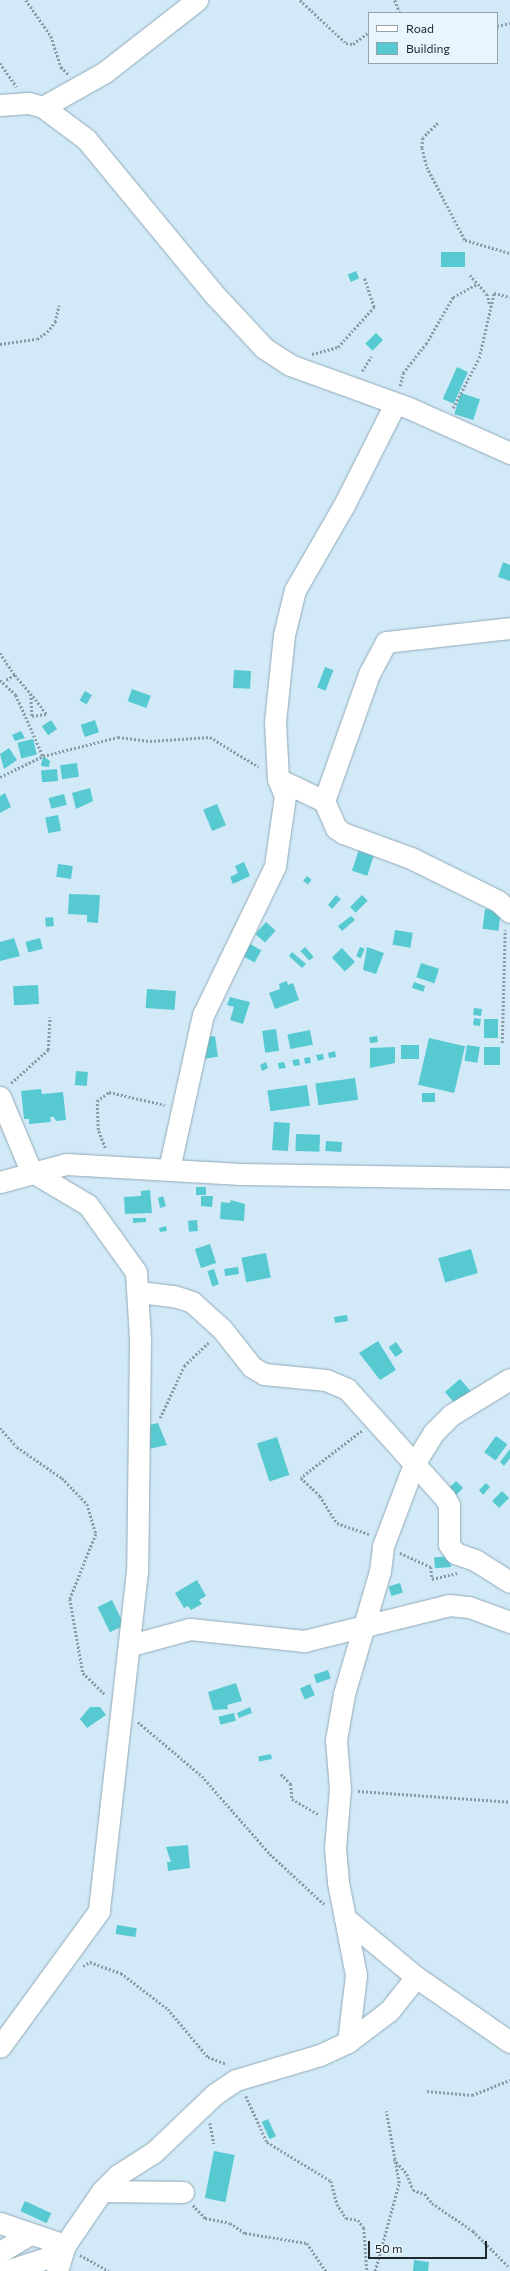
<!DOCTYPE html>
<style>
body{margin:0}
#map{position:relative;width:510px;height:2271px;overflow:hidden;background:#d2eaf8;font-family:Commissioner,sans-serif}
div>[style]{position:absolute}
.building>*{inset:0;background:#57c9d1;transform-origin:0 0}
.path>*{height:2.5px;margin-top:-1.25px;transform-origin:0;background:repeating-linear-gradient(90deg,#899ba6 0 2px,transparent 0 4px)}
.roads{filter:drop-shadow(0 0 1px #92a9b6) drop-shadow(0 0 1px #92a9b6)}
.minor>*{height:21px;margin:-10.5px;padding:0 10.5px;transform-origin:10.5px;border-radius:10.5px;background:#fff}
span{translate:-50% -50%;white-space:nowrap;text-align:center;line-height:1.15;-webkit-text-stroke:3.5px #e7f5fe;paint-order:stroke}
.legend{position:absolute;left:368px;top:12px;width:130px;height:52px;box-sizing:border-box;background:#e7f5fe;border:1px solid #97a3ab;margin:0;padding:5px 7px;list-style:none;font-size:12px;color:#20292e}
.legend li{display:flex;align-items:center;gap:8px;height:20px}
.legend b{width:20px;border:1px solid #97a3ab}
.scale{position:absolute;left:368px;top:2241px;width:119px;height:18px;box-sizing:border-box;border:2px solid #20292e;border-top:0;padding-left:5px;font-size:12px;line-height:14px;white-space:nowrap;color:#20292e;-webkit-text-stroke:3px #e7f5fe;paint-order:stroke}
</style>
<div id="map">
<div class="building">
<i style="left:441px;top:252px;width:24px;height:15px"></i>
<i style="left:356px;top:271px;width:8px;height:9px;rotate:67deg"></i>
<i style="left:376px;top:333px;width:10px;height:15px;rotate:45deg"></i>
<i style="left:457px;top:367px;width:12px;height:35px;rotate:24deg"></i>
<i style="left:461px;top:393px;width:20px;height:22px;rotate:18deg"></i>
<i style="clip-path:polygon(503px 562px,510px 565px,510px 581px,498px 577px)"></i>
<i style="left:325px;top:667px;width:9px;height:22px;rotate:21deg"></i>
<i style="left:234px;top:670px;width:17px;height:18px;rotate:3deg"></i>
<i style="left:132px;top:689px;width:20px;height:13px;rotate:20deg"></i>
<i style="left:85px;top:691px;width:8px;height:11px;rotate:30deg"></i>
<i style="left:51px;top:720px;width:11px;height:11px;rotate:56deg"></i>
<i style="left:95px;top:720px;width:13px;height:15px;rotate:72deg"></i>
<i style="clip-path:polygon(21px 731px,25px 738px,15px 741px,12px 735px)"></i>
<i style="left:33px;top:739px;width:16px;height:16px;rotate:76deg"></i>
<i style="clip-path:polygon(9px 748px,17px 760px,4px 769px,0 754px)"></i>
<i style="clip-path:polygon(43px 756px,50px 761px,49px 767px,41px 766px)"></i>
<i style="left:77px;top:763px;width:14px;height:17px;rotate:82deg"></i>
<i style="left:57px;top:769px;width:12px;height:16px;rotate:85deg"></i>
<i style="clip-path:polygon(90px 788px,93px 801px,76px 809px,72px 793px)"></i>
<i style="clip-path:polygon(5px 793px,11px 807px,0 813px,0 796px)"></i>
<i style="left:64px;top:794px;width:11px;height:16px;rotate:75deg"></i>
<i style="left:217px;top:804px;width:23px;height:15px;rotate:67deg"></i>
<i style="left:58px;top:815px;width:16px;height:13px;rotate:79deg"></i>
<i style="left:360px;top:846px;width:16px;height:26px;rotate:18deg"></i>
<i style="clip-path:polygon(244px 862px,250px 876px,233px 884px,230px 877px,238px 873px,235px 866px)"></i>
<i style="left:58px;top:864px;width:15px;height:13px;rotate:8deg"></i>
<i style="left:307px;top:876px;width:6px;height:6px;rotate:39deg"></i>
<i style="clip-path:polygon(69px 894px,100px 895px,98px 923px,87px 922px,87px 915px,68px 914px)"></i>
<i style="clip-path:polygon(336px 895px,341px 899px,332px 909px,328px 905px)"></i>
<i style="left:362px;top:895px;width:8px;height:17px;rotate:45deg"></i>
<i style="left:485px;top:909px;width:16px;height:20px;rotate:7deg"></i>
<i style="clip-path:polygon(351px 916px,355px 920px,342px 931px,338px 926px)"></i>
<i style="left:53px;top:917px;width:9px;height:8px;rotate:84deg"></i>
<i style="left:266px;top:922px;width:13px;height:16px;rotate:42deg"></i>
<i style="left:395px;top:930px;width:18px;height:15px;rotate:9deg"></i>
<i style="clip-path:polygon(14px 938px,20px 956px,0 961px,0 942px)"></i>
<i style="left:40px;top:938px;width:11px;height:15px;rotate:75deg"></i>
<i style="left:250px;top:944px;width:13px;height:14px;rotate:29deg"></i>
<i style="left:305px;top:947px;width:13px;height:6px;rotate:48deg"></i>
<i style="left:360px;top:947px;width:5px;height:10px;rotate:22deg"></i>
<i style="clip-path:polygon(367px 947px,384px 953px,376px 974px,363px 970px)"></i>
<i style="left:342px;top:948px;width:19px;height:14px;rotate:47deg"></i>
<i style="clip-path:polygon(292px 952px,306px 964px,302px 968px,289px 956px)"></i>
<i style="left:421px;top:963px;width:19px;height:15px;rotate:18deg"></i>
<i style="clip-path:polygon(287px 981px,288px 985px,293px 983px,299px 1000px,275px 1009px,269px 993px,280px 989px,279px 984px)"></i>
<i style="left:414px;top:982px;width:12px;height:6px;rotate:20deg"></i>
<i style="left:38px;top:985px;width:19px;height:25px;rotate:87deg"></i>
<i style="left:147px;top:989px;width:29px;height:19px;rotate:4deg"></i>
<i style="clip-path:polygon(230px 997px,250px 1002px,243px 1024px,230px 1020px,234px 1007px,227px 1005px)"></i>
<i style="left:474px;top:1008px;width:8px;height:7px;rotate:7deg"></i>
<i style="left:474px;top:1018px;width:7px;height:7px;rotate:8deg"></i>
<i style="left:484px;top:1019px;width:14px;height:19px"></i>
<i style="left:276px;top:1029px;width:22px;height:14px;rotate:82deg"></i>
<i style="left:310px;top:1030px;width:15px;height:23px;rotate:79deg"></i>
<i style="left:215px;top:1036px;width:21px;height:16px;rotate:82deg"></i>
<i style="left:377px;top:1036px;width:6px;height:8px;rotate:81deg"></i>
<i style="left:429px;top:1038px;width:37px;height:48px;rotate:13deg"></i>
<i style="left:401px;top:1045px;width:18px;height:14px"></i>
<i style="left:467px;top:1045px;width:13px;height:16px;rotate:9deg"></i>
<i style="clip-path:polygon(395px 1047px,395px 1063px,370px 1068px,370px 1048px)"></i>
<i style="left:500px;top:1047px;width:18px;height:16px;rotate:90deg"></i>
<i style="clip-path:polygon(335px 1051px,336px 1057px,329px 1058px,328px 1053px)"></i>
<i style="clip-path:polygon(323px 1054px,324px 1059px,318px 1061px,316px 1055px)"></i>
<i style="left:310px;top:1057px;width:6px;height:6px;rotate:81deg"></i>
<i style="clip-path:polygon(299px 1059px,300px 1065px,294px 1066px,292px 1060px)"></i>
<i style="clip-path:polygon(266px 1062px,268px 1068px,262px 1071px,260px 1065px)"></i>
<i style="clip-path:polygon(284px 1062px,286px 1068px,279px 1069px,278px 1063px)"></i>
<i style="left:76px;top:1071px;width:12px;height:14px;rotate:5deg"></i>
<i style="left:355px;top:1078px;width:22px;height:40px;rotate:82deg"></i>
<i style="left:307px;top:1085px;width:21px;height:40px;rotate:82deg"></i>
<i style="clip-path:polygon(41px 1089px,42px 1094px,63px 1092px,66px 1120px,56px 1121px,54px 1117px,50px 1117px,51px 1122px,29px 1124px,29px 1119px,24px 1119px,21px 1091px)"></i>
<i style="left:422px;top:1093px;width:13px;height:9px"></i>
<i style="left:274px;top:1122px;width:16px;height:28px;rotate:4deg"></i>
<i style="left:296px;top:1134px;width:24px;height:17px;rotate:2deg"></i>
<i style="left:326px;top:1141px;width:16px;height:10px;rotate:4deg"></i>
<i style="left:196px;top:1187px;width:10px;height:8px"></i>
<i style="clip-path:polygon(150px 1190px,152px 1213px,125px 1214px,124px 1197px,141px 1196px,141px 1191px)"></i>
<i style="clip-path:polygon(163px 1196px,166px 1206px,160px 1208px,158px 1198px)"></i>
<i style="clip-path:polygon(201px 1196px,213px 1196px,212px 1207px,201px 1206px)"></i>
<i style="clip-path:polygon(231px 1200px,245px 1204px,244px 1221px,220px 1219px,221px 1202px,230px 1203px)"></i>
<i style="clip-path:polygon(133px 1218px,146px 1218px,146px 1222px,133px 1223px)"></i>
<i style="left:197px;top:1220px;width:11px;height:9px;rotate:85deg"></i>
<i style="clip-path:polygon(166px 1226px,167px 1231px,160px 1232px,159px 1228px)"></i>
<i style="left:210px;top:1244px;width:20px;height:16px;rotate:72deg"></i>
<i style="left:471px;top:1249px;width:25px;height:34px;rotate:74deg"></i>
<i style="left:266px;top:1253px;width:25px;height:25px;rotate:79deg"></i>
<i style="left:238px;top:1267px;width:7px;height:14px;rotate:82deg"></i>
<i style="left:214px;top:1269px;width:16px;height:7px;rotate:72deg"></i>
<i style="left:347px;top:1315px;width:6px;height:13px;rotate:81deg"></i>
<i style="clip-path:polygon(378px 1341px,396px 1370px,380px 1380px,359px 1353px)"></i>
<i style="left:396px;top:1342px;width:12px;height:9px;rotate:55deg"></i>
<i style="left:460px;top:1379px;width:18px;height:20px;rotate:49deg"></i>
<i style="clip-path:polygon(158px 1423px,167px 1445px,149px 1449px,144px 1426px)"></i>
<i style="left:496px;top:1436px;width:14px;height:20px;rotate:36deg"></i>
<i style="left:277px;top:1437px;width:40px;height:21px;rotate:72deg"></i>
<i style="clip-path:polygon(510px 1449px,510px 1458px,504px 1466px,500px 1462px)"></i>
<i style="left:456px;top:1481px;width:10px;height:13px;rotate:45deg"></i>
<i style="clip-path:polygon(486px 1483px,490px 1487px,483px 1495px,479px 1490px)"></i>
<i style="left:502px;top:1491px;width:10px;height:14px;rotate:45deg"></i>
<i style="left:450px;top:1556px;width:11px;height:16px;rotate:85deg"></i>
<i style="clip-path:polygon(197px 1580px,206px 1596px,199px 1600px,202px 1604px,191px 1610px,188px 1606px,184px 1608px,175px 1593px)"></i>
<i style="left:400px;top:1583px;width:10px;height:12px;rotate:73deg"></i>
<i style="left:112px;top:1600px;width:28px;height:16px;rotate:64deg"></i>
<i style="left:328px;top:1670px;width:9px;height:15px;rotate:72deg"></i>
<i style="clip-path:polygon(236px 1683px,242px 1701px,227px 1705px,228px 1709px,213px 1710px,208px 1692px)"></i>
<i style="left:310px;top:1684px;width:12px;height:11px;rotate:66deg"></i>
<i style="clip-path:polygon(90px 1707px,100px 1707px,106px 1715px,87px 1728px,80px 1719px)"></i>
<i style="clip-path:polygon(250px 1707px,252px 1713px,239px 1718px,237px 1713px)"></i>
<i style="left:234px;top:1713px;width:8px;height:16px;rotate:76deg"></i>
<i style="left:271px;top:1754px;width:5px;height:13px;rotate:79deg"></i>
<i style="clip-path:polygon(188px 1845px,190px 1868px,168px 1871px,167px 1862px,171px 1862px,166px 1847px)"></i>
<i style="left:117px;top:1925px;width:20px;height:9px;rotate:9deg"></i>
<i style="left:268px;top:2119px;width:19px;height:7px;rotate:65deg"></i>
<i style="left:214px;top:2151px;width:21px;height:48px;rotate:11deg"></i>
<i style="left:25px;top:2201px;width:29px;height:11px;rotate:25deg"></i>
<i style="clip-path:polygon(414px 2260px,429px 2262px,428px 2271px,413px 2271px)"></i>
</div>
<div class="path">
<i style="left:26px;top:0;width:44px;rotate:55.2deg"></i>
<i style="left:51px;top:36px;width:33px;rotate:72deg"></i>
<i style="left:61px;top:67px;width:10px;rotate:45deg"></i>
<i style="left:300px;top:0;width:63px;rotate:43.1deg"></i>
<i style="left:346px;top:43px;width:7px;rotate:8deg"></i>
<i style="left:353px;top:44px;width:20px;rotate:-37deg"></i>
<i style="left:395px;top:0;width:14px;rotate:69deg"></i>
<i style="left:497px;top:26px;width:13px;rotate:-13deg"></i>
<i style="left:0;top:63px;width:29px;rotate:55deg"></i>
<i style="left:438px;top:123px;width:21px;rotate:135deg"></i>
<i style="left:423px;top:138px;width:10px;rotate:96deg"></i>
<i style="left:422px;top:148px;width:20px;rotate:75deg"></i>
<i style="left:427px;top:167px;width:82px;rotate:62.5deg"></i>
<i style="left:465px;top:240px;width:47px;rotate:16.1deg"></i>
<i style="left:470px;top:275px;width:25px;rotate:48deg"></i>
<i style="left:487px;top:294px;width:11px;rotate:75deg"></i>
<i style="left:0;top:344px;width:37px;rotate:-8deg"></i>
<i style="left:37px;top:339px;width:12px;rotate:-35deg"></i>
<i style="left:47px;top:332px;width:13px;rotate:-51deg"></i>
<i style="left:55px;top:322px;width:17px;rotate:-77deg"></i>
<i style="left:312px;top:354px;width:27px;rotate:-15deg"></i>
<i style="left:338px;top:347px;width:54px;rotate:-48deg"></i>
<i style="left:374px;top:307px;width:31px;rotate:-109deg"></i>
<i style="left:362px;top:371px;width:17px;rotate:-57deg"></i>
<i style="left:400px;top:386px;width:13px;rotate:-77deg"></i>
<i style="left:403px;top:373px;width:37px;rotate:-52deg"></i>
<i style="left:426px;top:344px;width:54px;rotate:-60.1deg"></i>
<i style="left:453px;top:297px;width:27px;rotate:-28deg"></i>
<i style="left:453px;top:408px;width:56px;rotate:-62.5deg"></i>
<i style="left:479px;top:358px;width:67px;rotate:-77deg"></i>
<i style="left:494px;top:293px;width:16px;rotate:14deg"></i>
<i style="left:0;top:653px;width:27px;rotate:56deg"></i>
<i style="left:15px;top:675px;width:12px;rotate:149deg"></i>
<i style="left:15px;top:675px;width:25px;rotate:50deg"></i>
<i style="left:31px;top:694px;width:22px;rotate:87deg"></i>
<i style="left:32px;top:716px;width:14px;rotate:-8deg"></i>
<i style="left:46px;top:714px;width:25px;rotate:-127deg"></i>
<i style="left:0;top:680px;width:22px;rotate:43deg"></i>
<i style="left:16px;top:695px;width:67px;rotate:66.1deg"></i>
<i style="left:0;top:777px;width:48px;rotate:-26deg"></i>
<i style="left:43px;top:756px;width:77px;rotate:-14.2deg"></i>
<i style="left:118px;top:737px;width:32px;rotate:7deg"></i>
<i style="left:150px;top:741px;width:60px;rotate:-3.8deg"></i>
<i style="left:210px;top:737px;width:57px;rotate:31.5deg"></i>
<i style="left:502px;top:1043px;width:113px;rotate:-88.5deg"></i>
<i style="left:11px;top:1083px;width:50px;rotate:-41.7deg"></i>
<i style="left:48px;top:1050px;width:33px;rotate:-87deg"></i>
<i style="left:105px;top:1148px;width:19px;rotate:-111deg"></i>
<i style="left:98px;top:1130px;width:29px;rotate:-92deg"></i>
<i style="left:97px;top:1101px;width:15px;rotate:-37deg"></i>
<i style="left:109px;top:1092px;width:57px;rotate:13.1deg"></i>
<i style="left:160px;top:1418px;width:57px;rotate:-65.2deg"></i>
<i style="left:184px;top:1366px;width:35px;rotate:-44deg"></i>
<i style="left:0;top:1428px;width:25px;rotate:48deg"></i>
<i style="left:17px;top:1447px;width:55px;rotate:34.6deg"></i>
<i style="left:62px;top:1478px;width:36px;rotate:46deg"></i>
<i style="left:87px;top:1504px;width:31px;rotate:73deg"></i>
<i style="left:96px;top:1534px;width:70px;rotate:111.8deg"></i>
<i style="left:70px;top:1599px;width:75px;rotate:80deg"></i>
<i style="left:83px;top:1673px;width:30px;rotate:44deg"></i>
<i style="left:362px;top:1431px;width:77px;rotate:142.4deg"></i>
<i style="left:301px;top:1478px;width:26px;rotate:43deg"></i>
<i style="left:320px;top:1496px;width:32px;rotate:58deg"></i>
<i style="left:337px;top:1523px;width:34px;rotate:19deg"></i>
<i style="left:400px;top:1553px;width:34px;rotate:24deg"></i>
<i style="left:431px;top:1567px;width:12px;rotate:85deg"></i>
<i style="left:432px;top:1579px;width:26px;rotate:-13deg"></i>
<i style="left:138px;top:1722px;width:84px;rotate:40.2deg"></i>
<i style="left:202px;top:1776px;width:103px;rotate:48.9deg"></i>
<i style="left:270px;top:1854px;width:74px;rotate:42.8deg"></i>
<i style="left:281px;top:1774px;width:14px;rotate:45deg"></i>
<i style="left:291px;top:1784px;width:15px;rotate:86deg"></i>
<i style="left:292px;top:1799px;width:32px;rotate:30deg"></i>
<i style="left:358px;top:1791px;width:152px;rotate:4.1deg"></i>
<i style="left:83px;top:1966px;width:8px;rotate:-30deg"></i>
<i style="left:90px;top:1962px;width:33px;rotate:20deg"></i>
<i style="left:121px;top:1973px;width:59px;rotate:37.5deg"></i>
<i style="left:168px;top:2009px;width:62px;rotate:50.2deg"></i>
<i style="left:208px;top:2057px;width:20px;rotate:20deg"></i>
<i style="left:427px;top:2091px;width:45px;rotate:5.1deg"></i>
<i style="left:472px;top:2095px;width:41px;rotate:-21.5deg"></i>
<i style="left:246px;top:2096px;width:51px;rotate:65.5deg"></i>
<i style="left:267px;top:2142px;width:75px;rotate:31.4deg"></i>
<i style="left:331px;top:2181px;width:24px;rotate:75deg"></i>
<i style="left:337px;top:2204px;width:17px;rotate:57deg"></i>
<i style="left:346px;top:2218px;width:12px;rotate:9deg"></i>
<i style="left:358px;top:2220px;width:10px;rotate:53deg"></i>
<i style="left:364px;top:2228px;width:43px;rotate:86deg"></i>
<i style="left:210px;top:2123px;width:21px;rotate:79deg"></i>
<i style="left:394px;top:2159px;width:20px;rotate:49deg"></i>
<i style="left:407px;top:2174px;width:17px;rotate:69deg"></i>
<i style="left:413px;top:2190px;width:13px;rotate:18deg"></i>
<i style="left:425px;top:2194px;width:11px;rotate:52deg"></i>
<i style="left:432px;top:2203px;width:50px;rotate:34.3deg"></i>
<i style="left:473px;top:2231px;width:52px;rotate:45deg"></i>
<i style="left:193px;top:2205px;width:18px;rotate:47deg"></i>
<i style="left:205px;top:2218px;width:25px;rotate:11deg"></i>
<i style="left:230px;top:2223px;width:18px;rotate:34deg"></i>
<i style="left:245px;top:2233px;width:63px;rotate:9.2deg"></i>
<i style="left:307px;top:2243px;width:34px;rotate:56deg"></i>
<i style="left:80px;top:2255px;width:33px;rotate:29deg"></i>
<i style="left:375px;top:2271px;width:91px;rotate:-74.7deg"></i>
<i style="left:399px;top:2183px;width:73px;rotate:-100.2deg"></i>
</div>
<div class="roads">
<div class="minor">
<i style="left:0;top:105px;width:29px;rotate:-4deg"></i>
<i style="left:29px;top:103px;width:15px;rotate:16deg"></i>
<i style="left:43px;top:107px;width:54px;rotate:36.7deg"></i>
<i style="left:86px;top:139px;width:198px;rotate:50.5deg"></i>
<i style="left:212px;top:292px;width:76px;rotate:47.1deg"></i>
<i style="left:264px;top:348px;width:31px;rotate:33deg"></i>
<i style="left:290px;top:365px;width:127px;rotate:19.9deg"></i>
<i style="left:409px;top:408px;width:111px;rotate:24deg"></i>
<i style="left:43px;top:107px;width:71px;rotate:-29.4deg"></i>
<i style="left:105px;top:72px;width:117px;rotate:-38deg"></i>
<i style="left:278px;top:779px;width:51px;rotate:25.6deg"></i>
<i style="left:324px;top:801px;width:30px;rotate:66deg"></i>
<i style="left:336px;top:828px;width:9px;rotate:36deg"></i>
<i style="left:343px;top:833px;width:72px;rotate:20.2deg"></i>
<i style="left:411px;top:858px;width:97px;rotate:26.3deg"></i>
<i style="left:498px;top:901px;width:16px;rotate:43deg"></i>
<i style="left:324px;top:801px;width:135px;rotate:-70.5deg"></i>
<i style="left:369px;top:674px;width:36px;rotate:-62deg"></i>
<i style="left:386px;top:642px;width:125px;rotate:-6.4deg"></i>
<i style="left:0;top:1097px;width:80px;rotate:67.3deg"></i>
<i style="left:31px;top:1171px;width:66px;rotate:30.8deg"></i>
<i style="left:88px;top:1205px;width:82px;rotate:54.4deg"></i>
<i style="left:136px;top:1272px;width:68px;rotate:86.6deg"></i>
<i style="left:140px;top:1340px;width:231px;rotate:90.7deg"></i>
<i style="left:137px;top:1571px;width:342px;rotate:96.4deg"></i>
<i style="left:99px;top:1911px;width:168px;rotate:126.1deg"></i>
<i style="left:169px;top:1169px;width:158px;rotate:-77.6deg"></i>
<i style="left:203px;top:1015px;width:165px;rotate:-64.2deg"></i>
<i style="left:275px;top:866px;width:71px;rotate:-81.9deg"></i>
<i style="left:285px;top:796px;width:18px;rotate:-112deg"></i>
<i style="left:278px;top:779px;width:57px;rotate:-93deg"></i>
<i style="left:275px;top:722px;width:87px;rotate:-84.1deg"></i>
<i style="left:284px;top:635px;width:46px;rotate:-76.3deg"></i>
<i style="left:295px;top:590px;width:96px;rotate:-60deg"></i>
<i style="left:343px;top:507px;width:115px;rotate:-63.2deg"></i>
<i style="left:0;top:1182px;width:68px;rotate:-15.3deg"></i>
<i style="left:66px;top:1164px;width:175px;rotate:3.3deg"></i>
<i style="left:241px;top:1174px;width:269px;rotate:0.9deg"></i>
<i style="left:139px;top:1292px;width:35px;rotate:7deg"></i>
<i style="left:174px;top:1296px;width:19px;rotate:18deg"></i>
<i style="left:192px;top:1302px;width:40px;rotate:42deg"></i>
<i style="left:222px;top:1329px;width:48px;rotate:51.7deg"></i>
<i style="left:252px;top:1367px;width:14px;rotate:30deg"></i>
<i style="left:264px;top:1374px;width:62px;rotate:5.5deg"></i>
<i style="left:326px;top:1380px;width:23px;rotate:23deg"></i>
<i style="left:347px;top:1389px;width:147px;rotate:48deg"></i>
<i style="left:445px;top:1498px;width:8px;rotate:60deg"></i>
<i style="left:449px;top:1505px;width:39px;rotate:90deg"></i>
<i style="left:449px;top:1544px;width:11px;rotate:56deg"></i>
<i style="left:455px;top:1553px;width:21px;rotate:19deg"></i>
<i style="left:475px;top:1560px;width:41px;rotate:32.2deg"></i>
<i style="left:131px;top:1645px;width:61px;rotate:-15.2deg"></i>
<i style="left:190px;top:1629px;width:115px;rotate:6deg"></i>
<i style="left:304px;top:1641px;width:149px;rotate:-13.9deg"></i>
<i style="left:449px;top:1605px;width:20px;rotate:6deg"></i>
<i style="left:469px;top:1607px;width:44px;rotate:20.1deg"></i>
<i style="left:345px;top:1918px;width:92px;rotate:39.7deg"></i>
<i style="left:416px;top:1977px;width:114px;rotate:34.7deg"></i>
<i style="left:348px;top:2042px;width:67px;rotate:-83.2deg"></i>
<i style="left:356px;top:1975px;width:95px;rotate:-101deg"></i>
<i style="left:338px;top:1882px;width:34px;rotate:-95deg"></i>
<i style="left:335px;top:1848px;width:59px;rotate:-85.2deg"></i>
<i style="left:340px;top:1789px;width:49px;rotate:-94.7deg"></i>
<i style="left:336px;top:1740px;width:47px;rotate:-80.1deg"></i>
<i style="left:344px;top:1694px;width:128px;rotate:-73.7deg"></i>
<i style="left:380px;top:1571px;width:25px;rotate:-83deg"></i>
<i style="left:383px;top:1546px;width:88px;rotate:-69.3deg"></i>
<i style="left:414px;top:1464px;width:36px;rotate:-58deg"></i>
<i style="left:433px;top:1433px;width:25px;rotate:-45deg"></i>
<i style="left:451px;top:1415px;width:69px;rotate:-31.4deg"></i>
<i style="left:102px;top:2191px;width:81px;rotate:0.7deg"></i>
<i style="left:0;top:2223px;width:69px;rotate:18.7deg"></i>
<i style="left:0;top:2252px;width:35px;rotate:-31deg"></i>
<i style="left:6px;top:2271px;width:59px;rotate:-17.8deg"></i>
<i style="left:57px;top:2271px;width:27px;rotate:-73deg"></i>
<i style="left:65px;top:2245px;width:65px;rotate:-55.6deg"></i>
<i style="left:102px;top:2191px;width:23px;rotate:-45deg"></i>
<i style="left:118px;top:2175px;width:43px;rotate:-32.6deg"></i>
<i style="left:154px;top:2152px;width:84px;rotate:-43.6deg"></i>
<i style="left:215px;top:2094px;width:25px;rotate:-34deg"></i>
<i style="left:236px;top:2080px;width:88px;rotate:-16.6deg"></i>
<i style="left:320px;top:2055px;width:31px;rotate:-25deg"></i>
<i style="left:348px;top:2042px;width:51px;rotate:-37.1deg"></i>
<i style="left:389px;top:2011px;width:43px;rotate:-51.5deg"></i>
</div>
</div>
<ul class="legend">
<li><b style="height:5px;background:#fff"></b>Road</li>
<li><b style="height:11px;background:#57c9d1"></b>Building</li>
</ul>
<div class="scale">50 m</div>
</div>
